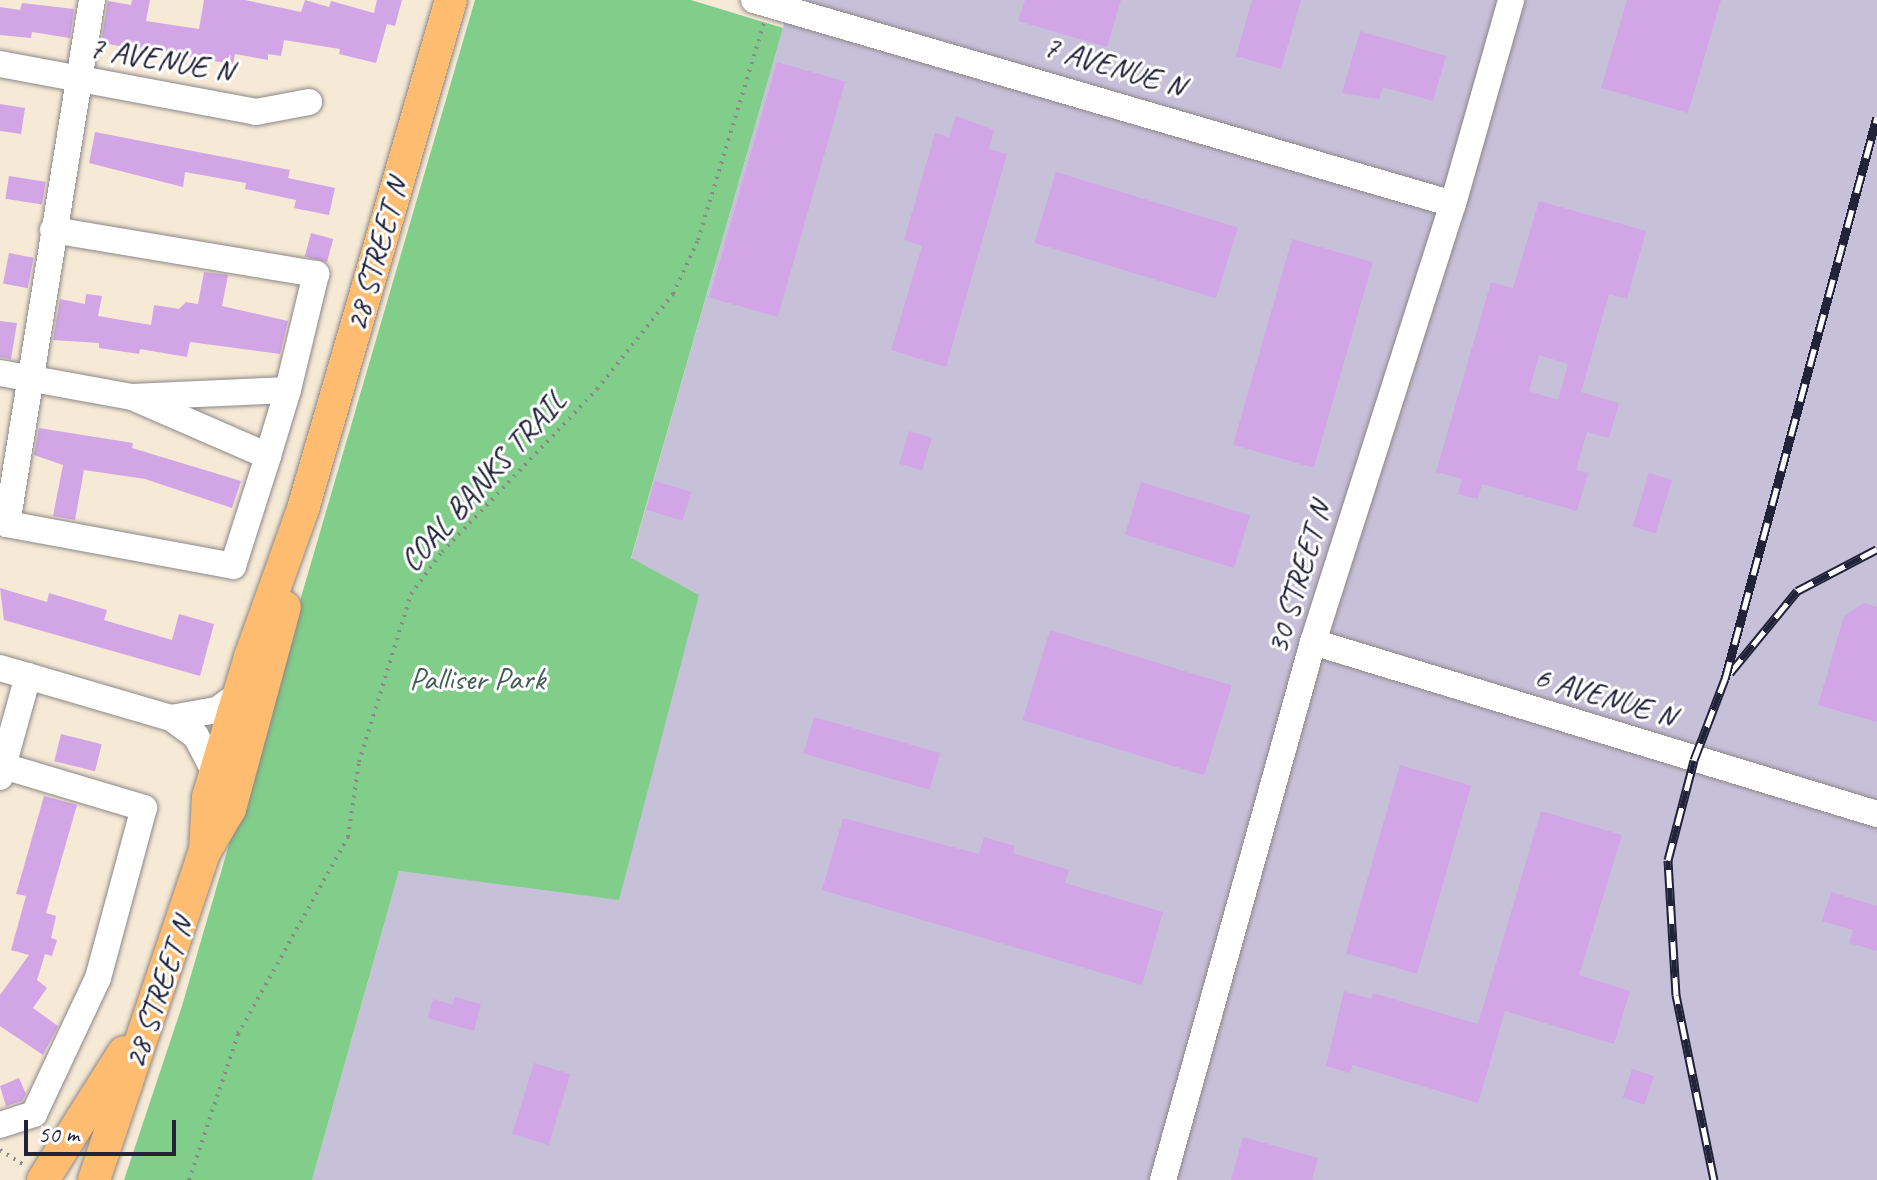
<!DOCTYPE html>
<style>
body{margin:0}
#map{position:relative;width:1877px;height:1180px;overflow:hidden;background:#f6ead6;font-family:Caveat,sans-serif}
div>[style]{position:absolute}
.industrial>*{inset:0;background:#c7c0d9}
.green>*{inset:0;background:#81cd8a}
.building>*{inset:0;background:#d2a5e7;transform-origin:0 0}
.path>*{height:4px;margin-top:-2px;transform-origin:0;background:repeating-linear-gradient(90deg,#8c8688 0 2px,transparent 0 8px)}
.roads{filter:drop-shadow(0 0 2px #8c8688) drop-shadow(0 0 2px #8c8688)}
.minor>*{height:26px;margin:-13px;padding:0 13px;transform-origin:13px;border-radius:13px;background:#fff}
.major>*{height:32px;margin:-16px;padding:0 16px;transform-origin:16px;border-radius:16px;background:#fdbc70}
.rail>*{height:9px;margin-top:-4.5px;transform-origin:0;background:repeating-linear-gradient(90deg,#fff 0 18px,#22223b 0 36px);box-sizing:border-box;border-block:2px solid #22223b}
span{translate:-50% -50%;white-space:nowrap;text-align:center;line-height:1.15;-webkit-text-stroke:6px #fff;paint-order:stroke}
.street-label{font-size:32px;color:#22223b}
.park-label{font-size:32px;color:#435e57}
.scale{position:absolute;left:24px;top:1120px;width:152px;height:36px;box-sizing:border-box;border:4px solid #22223b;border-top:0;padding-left:10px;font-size:24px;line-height:28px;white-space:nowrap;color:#22223b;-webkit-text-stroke:6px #fff;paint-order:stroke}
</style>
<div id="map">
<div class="industrial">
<i style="clip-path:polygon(791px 0,1877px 0,1877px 1180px,312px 1180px,399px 871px,619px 899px,631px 559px)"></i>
</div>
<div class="green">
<i style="clip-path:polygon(475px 0,691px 0,783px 28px,631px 558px,699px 595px,619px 900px,399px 871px,312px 1180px,124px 1180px,182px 1006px)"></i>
</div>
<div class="building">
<i style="clip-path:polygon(132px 0,150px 0,146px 21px,199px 29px,204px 0,245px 0,301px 12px,305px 0,329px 7px,331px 1px,374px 13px,377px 0,402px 0,395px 26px,387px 24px,376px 63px,339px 54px,340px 49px,284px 40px,281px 56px,268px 54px,268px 60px,235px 54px,233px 64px,101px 43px,108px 1px,131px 5px)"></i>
<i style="clip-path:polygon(1025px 0,1121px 0,1107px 47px,1018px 21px)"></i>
<i style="clip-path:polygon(1252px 0,1301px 0,1281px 69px,1236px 56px)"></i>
<i style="clip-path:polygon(1627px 0,1721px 0,1688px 113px,1601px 88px)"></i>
<i style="clip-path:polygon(22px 3px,74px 9px,70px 38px,32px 32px,31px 38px,0 35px,0 7px,20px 10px)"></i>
<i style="clip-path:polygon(1360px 31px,1446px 56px,1433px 101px,1383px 87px,1379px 99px,1342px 93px)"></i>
<i style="left:777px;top:62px;width:71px;height:245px;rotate:16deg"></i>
<i style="clip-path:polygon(0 104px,25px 108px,21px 134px,0 131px)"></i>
<i style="clip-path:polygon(956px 116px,994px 130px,989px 149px,1007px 154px,946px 367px,891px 350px,922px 246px,904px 240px,935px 133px,949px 137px)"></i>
<i style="clip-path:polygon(95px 132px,290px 170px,288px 178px,335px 188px,329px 215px,294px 208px,296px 200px,245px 189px,246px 183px,185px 172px,183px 187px,89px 163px)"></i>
<i style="left:1056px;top:172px;width:190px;height:74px;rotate:17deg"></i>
<i style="left:9px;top:176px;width:37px;height:23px;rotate:9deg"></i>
<i style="clip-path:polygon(evenodd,1539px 201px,1646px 231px,1627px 299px,1609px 294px,1581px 392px,1619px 403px,1609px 438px,1587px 432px,1576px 470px,1588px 473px,1577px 511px,1482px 484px,1478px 499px,1458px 494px,1462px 479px,1436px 472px,1491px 282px,1513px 288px,1539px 201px,1539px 355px,1568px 364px,1558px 400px,1529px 391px,1539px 355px)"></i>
<i style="left:311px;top:233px;width:23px;height:24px;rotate:15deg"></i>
<i style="left:1292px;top:239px;width:84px;height:214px;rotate:16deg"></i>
<i style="left:9px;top:253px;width:25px;height:31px;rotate:11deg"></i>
<i style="clip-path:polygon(204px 272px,228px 275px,222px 306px,288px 321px,280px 354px,190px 342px,187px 357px,140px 349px,139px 354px,99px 348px,99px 343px,53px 340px,60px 299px,85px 304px,86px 294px,102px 296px,98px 316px,151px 325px,154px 305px,179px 309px,186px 302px,198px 304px)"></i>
<i style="clip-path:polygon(0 321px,17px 323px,11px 359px,0 357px)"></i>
<i style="clip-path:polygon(39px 428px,133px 443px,132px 448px,241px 481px,232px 508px,145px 479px,84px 470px,75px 520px,53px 516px,63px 465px,34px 455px)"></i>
<i style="left:909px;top:431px;width:24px;height:34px;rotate:17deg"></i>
<i style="left:1649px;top:473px;width:24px;height:56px;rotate:17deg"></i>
<i style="left:655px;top:481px;width:38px;height:30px;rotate:17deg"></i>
<i style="left:1141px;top:482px;width:114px;height:55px;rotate:17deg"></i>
<i style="clip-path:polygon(0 588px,47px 602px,49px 593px,107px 610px,104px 620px,172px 640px,179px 614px,214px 624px,200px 676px,4px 620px)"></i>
<i style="clip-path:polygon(1864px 603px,1877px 607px,1877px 722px,1818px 705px,1844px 616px)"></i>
<i style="left:1050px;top:630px;width:190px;height:94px;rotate:17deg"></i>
<i style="left:814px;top:717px;width:131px;height:38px;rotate:16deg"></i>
<i style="left:61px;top:734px;width:42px;height:28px;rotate:14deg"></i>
<i style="left:1400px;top:765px;width:74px;height:196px;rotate:16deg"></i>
<i style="clip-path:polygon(44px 796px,77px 805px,46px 913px,56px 916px,51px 938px,57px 940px,52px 956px,45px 954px,37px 980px,47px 988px,33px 1008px,58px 1026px,43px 1055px,0 1026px,0 995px,29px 955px,11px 950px,26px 896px,16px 894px)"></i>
<i style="clip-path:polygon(1541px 811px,1622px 835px,1579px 975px,1630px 991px,1614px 1044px,1505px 1011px,1478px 1103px,1353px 1065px,1350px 1073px,1326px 1066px,1344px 991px,1371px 999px,1373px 993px,1478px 1024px)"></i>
<i style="clip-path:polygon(843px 818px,979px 854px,984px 837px,1015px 846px,1013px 853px,1069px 870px,1065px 883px,1163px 912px,1142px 985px,822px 890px)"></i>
<i style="clip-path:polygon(1831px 892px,1877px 906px,1877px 951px,1849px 943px,1853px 930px,1822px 921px)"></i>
<i style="clip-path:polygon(455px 997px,481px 1004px,474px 1031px,428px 1018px,433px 999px,453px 1005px)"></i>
<i style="left:534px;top:1063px;width:38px;height:74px;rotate:17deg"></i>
<i style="left:1632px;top:1069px;width:23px;height:30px;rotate:18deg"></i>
<i style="clip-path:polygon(19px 1078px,26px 1094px,22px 1101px,6px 1106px,0 1086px)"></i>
<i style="clip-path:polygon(1243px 1137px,1318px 1158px,1312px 1180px,1231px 1180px)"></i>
</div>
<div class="path">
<i style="left:0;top:1150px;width:28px;rotate:32deg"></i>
<i style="left:189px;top:1180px;width:154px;rotate:-71.4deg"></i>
<i style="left:238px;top:1034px;width:226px;rotate:-60.8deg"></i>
<i style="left:348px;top:837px;width:76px;rotate:-81.7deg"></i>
<i style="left:359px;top:762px;width:176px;rotate:-72.8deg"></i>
<i style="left:411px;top:594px;width:52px;rotate:-53.6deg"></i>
<i style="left:442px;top:552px;width:225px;rotate:-46.4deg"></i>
<i style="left:597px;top:389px;width:122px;rotate:-51.3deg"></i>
<i style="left:673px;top:294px;width:60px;rotate:-65.2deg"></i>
<i style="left:698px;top:240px;width:227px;rotate:-73.1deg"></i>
</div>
<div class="roads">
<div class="minor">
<i style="left:92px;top:0;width:531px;rotate:99.21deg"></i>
<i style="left:7px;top:524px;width:230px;rotate:10.5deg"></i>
<i style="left:233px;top:566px;width:115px;rotate:-72.3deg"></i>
<i style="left:754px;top:0;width:728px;rotate:16.27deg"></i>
<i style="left:0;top:64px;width:260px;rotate:10.6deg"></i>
<i style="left:256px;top:112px;width:54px;rotate:-10.7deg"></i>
<i style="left:53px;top:230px;width:267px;rotate:9.5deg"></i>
<i style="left:316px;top:274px;width:119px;rotate:103.6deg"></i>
<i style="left:0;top:373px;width:134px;rotate:10.3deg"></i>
<i style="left:132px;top:397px;width:156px;rotate:-2.6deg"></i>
<i style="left:288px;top:390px;width:69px;rotate:106.9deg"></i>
<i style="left:268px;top:456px;width:148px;rotate:-156.5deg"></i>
<i style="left:1313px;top:642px;width:590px;rotate:16.96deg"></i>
<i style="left:0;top:668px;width:178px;rotate:16.3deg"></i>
<i style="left:171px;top:718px;width:31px;rotate:36deg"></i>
<i style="left:196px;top:736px;width:42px;rotate:62.8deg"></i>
<i style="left:171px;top:718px;width:47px;rotate:-9.9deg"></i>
<i style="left:217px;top:710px;width:29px;rotate:-36deg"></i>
<i style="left:0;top:777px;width:105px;rotate:-74.5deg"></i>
<i style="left:0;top:1125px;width:36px;rotate:-18deg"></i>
<i style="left:34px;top:1114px;width:150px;rotate:-64.8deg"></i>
<i style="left:98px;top:978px;width:176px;rotate:-74.9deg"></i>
<i style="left:144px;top:808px;width:147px;rotate:-163.4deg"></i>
<i style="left:1163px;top:1180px;width:559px;rotate:-74.42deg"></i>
<i style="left:1313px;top:642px;width:460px;rotate:-72.3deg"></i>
<i style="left:1453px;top:204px;width:212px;rotate:-74.1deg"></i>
</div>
<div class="major">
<i style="left:205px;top:851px;width:54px;rotate:-86.8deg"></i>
<i style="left:208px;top:797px;width:146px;rotate:-73.3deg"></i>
<i style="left:250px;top:657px;width:157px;rotate:-70.3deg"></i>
<i style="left:303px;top:509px;width:530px;rotate:-73.79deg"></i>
<i style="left:43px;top:1180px;width:151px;rotate:-57.7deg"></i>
<i style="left:94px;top:1180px;width:347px;rotate:-71.4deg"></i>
<i style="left:205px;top:851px;width:49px;rotate:-59.2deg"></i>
<i style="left:230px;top:809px;width:209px;rotate:-74.8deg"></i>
</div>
</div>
<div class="rail">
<i style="left:1730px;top:673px;width:106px;rotate:-50.7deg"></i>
<i style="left:1797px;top:591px;width:90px;rotate:-27.7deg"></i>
<i style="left:1714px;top:1180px;width:189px;rotate:-101.6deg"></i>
<i style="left:1676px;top:995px;width:135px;rotate:-93.4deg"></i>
<i style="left:1668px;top:860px;width:103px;rotate:-75.4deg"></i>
<i style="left:1694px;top:760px;width:87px;rotate:-69.1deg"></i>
<i style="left:1725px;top:679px;width:582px;rotate:-74.87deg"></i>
</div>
<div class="street-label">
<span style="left:161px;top:60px;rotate:10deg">7 AVENUE N</span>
<span style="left:1114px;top:67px;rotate:17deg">7 AVENUE N</span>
<span style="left:377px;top:255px;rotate:-74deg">28 STREET N</span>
<span style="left:483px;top:481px;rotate:-48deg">COAL BANKS TRAIL</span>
<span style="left:1299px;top:578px;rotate:-73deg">30 STREET N</span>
<span style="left:1605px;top:697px;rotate:17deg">6 AVENUE N</span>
<span style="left:159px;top:993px;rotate:-71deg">28 STREET N</span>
</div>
<div class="park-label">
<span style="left:477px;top:679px">Palliser Park</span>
</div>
<div class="scale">50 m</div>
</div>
